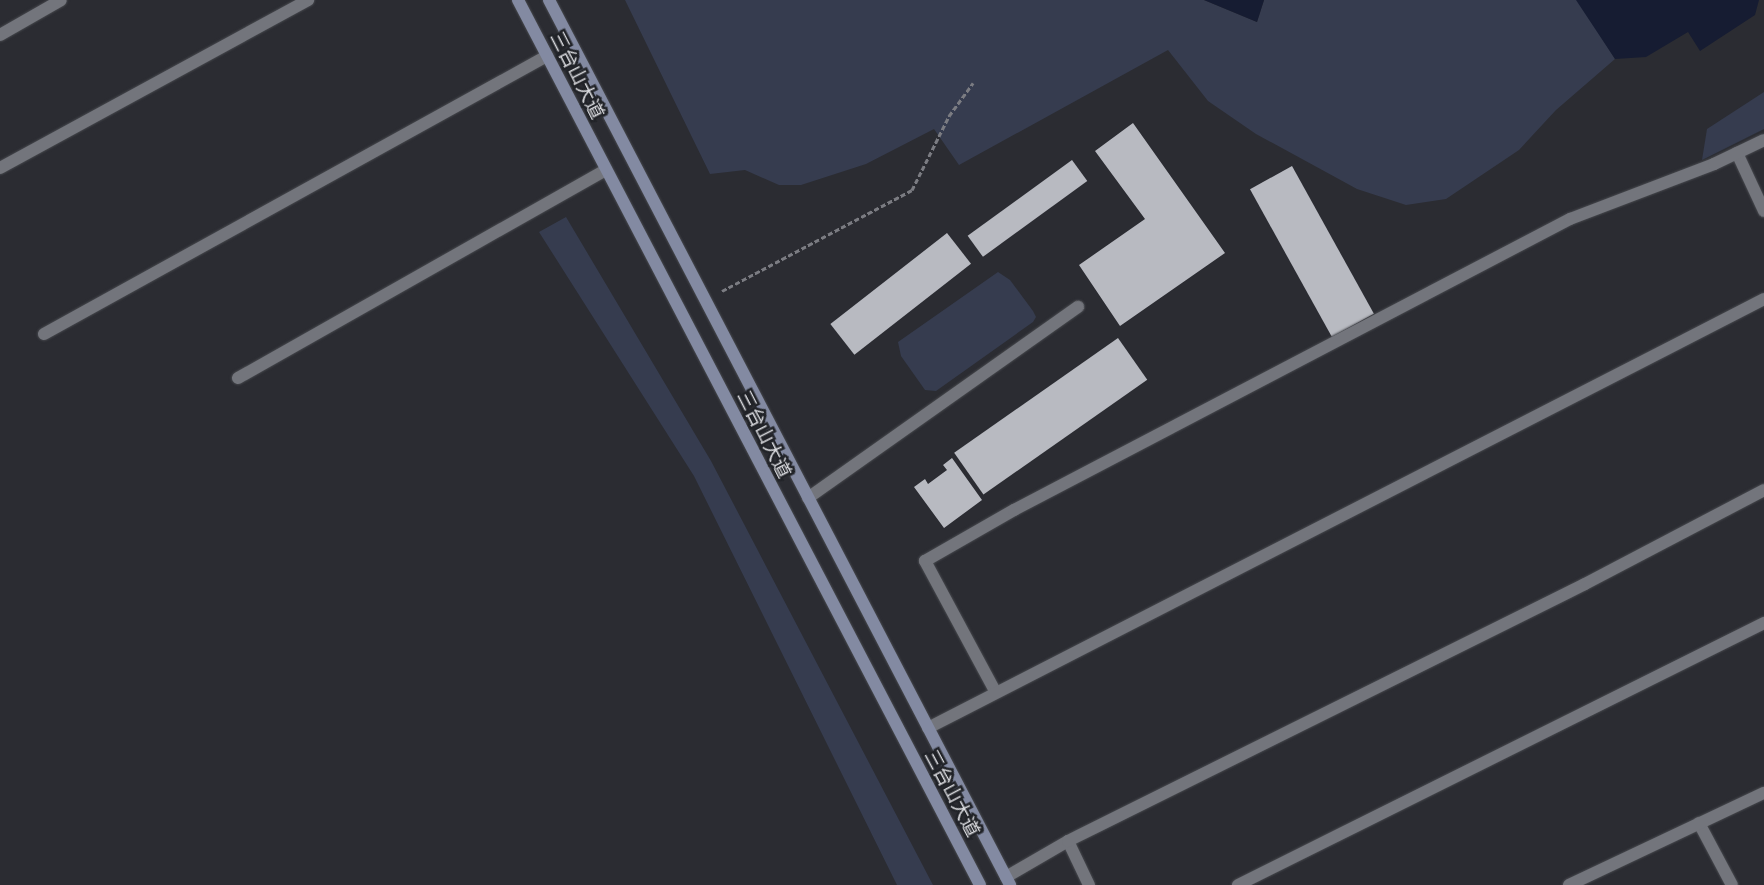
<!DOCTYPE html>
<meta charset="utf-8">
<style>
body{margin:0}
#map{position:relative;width:1764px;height:885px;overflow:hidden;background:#2b2c32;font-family:"Titillium Web","Noto Sans SC",sans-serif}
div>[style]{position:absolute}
.green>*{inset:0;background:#363c4f}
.water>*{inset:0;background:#161c32}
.building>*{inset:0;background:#b8bac1;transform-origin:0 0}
.path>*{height:3px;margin-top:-1.5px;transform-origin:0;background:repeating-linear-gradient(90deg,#7b7c82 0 5px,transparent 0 7.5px)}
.roads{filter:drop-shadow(0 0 1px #47494e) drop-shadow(0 0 1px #47494e)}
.lane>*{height:12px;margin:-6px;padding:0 6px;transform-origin:6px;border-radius:6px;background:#73757c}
.street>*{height:12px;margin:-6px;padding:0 6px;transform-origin:6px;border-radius:6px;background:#73757c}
.secondary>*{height:12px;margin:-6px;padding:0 6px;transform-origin:6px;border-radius:6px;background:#838aa2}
span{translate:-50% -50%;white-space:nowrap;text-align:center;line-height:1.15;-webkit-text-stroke:5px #212328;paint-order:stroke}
.street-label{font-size:19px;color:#dcdde1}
</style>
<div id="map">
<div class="green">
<i style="clip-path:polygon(625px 0,1204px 0,1257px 22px,1264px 0,1578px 0,1615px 59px,1556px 110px,1519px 150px,1446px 199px,1406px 205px,1357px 189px,1256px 134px,1208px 101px,1168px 50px,959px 165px,934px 129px,866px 164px,801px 185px,779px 185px,745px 170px,710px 174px)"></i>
<i style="clip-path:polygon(1764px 92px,1764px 129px,1702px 160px,1707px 129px)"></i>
<i style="clip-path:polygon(566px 217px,711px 461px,933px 885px,897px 885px,694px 476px,539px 232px)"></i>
<i style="clip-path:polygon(998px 272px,1010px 280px,1033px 311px,1036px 317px,1033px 322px,936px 391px,925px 390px,901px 356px,898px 342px)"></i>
</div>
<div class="water">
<i style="clip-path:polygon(1204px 0,1264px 0,1257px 22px)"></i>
<i style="clip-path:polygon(1576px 0,1759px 0,1755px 15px,1700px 51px,1688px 32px,1646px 57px,1615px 59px)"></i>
</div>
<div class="building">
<i style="clip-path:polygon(1133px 123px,1225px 253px,1120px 326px,1079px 265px,1145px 219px,1095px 151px)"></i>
<i style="left:1072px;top:160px;width:26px;height:129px;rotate:54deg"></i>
<i style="left:1292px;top:166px;width:169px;height:48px;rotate:61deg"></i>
<i style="left:947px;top:233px;width:39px;height:148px;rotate:52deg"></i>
<i style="left:1118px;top:338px;width:51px;height:200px;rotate:55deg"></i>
<i style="clip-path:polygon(952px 458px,982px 500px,944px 528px,914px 487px,925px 479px,928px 484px,947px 470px,943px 465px)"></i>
</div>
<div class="path">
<i style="left:722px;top:291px;width:215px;rotate:-28deg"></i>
<i style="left:912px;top:190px;width:83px;rotate:-63.4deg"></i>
<i style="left:949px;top:116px;width:41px;rotate:-54deg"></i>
</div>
<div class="roads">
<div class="lane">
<i style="left:0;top:168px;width:351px;rotate:-28.6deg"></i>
<i style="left:44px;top:334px;width:575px;rotate:-28.93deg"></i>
<i style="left:238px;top:378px;width:423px;rotate:-29.5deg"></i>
<i style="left:808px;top:498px;width:331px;rotate:-35.3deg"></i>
</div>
<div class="street">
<i style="left:0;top:35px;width:70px;rotate:-29.8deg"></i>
<i style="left:1737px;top:153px;width:64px;rotate:65deg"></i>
<i style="left:995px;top:691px;width:148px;rotate:-118.3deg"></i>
<i style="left:925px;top:561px;width:103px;rotate:-29.8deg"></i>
<i style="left:1014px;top:510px;width:628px;rotate:-27.63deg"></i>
<i style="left:1570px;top:219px;width:154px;rotate:-20.9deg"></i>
<i style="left:1714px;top:164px;width:55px;rotate:-25.6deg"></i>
<i style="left:928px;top:728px;width:940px;rotate:-27.16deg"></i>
<i style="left:1699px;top:823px;width:70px;rotate:62deg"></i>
<i style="left:1068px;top:841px;width:49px;rotate:64.5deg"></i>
<i style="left:1006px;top:877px;width:72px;rotate:-30.1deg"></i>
<i style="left:1068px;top:841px;width:577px;rotate:-26.43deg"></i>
<i style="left:1585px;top:584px;width:202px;rotate:-27.7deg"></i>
<i style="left:1238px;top:885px;width:588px;rotate:-26.48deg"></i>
<i style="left:1569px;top:885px;width:216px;rotate:-25.3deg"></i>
</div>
<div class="secondary">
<i style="left:518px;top:0;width:998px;rotate:62.43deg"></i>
<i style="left:549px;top:0;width:998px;rotate:62.48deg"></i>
</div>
</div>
<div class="street-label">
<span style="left:578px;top:75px;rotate:63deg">三台山大道</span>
<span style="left:765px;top:434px;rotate:63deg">三台山大道</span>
<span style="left:953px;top:793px;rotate:62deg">三台山大道</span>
</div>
</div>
